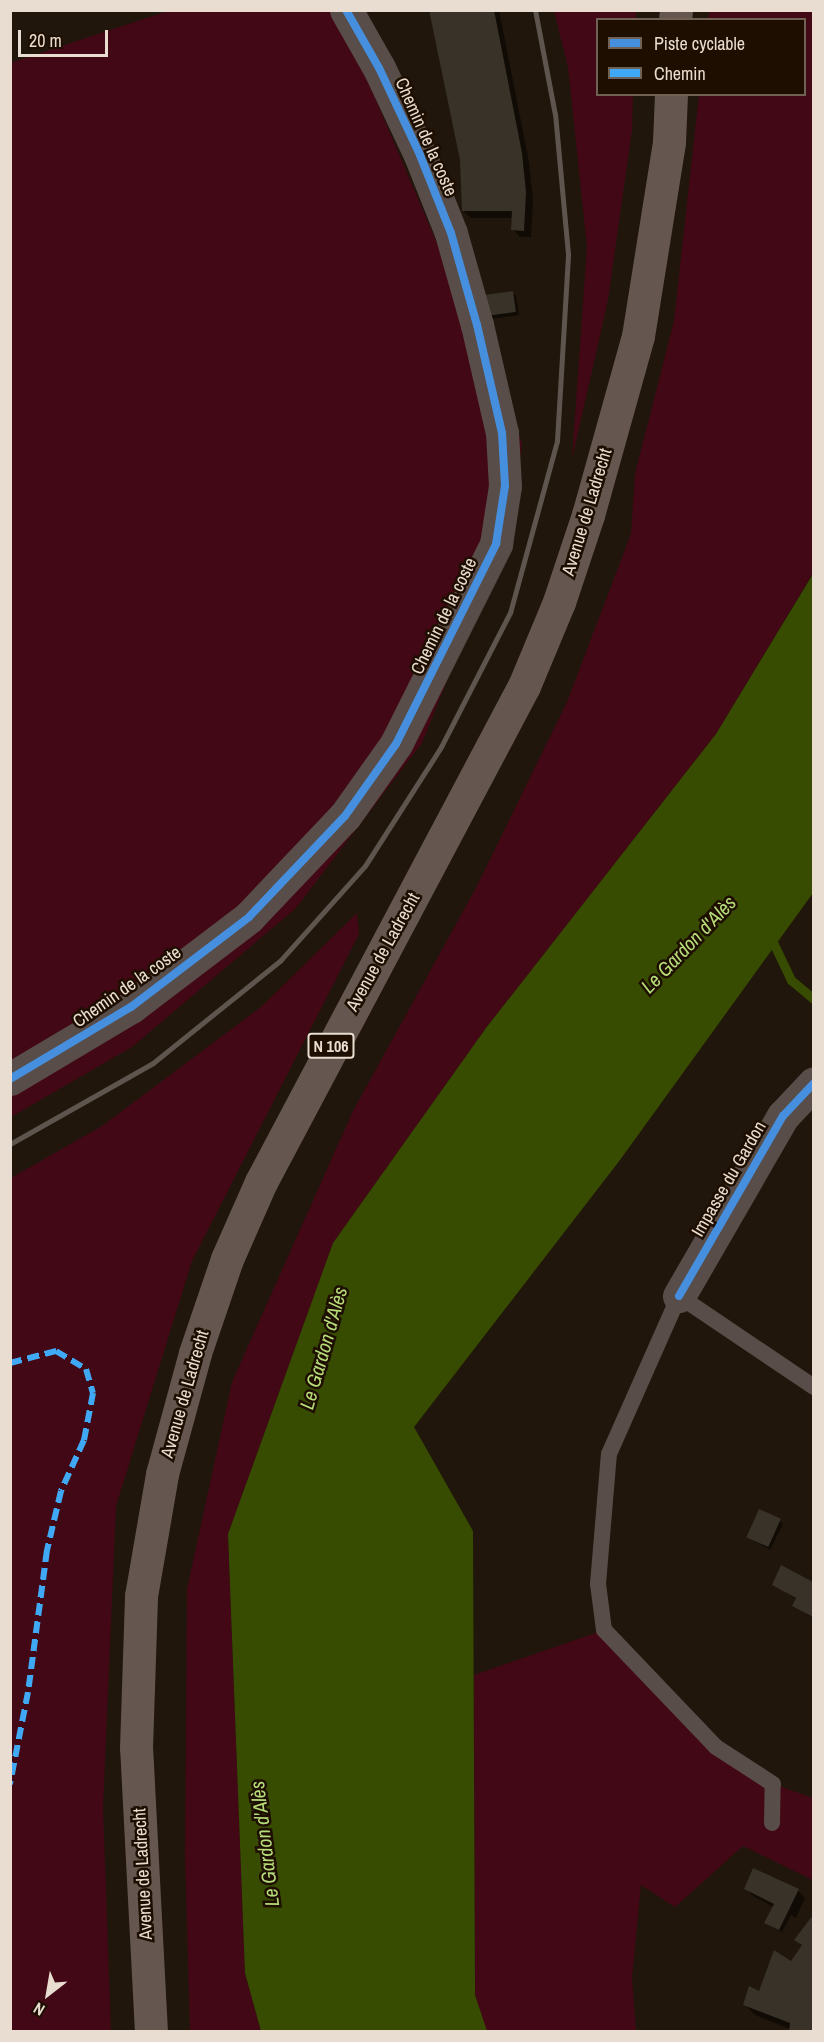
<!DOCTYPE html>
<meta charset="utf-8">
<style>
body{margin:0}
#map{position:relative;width:824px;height:2042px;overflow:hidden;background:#20160b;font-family:"Archivo Narrow",sans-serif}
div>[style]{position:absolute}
.green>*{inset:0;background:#430815}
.water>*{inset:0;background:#374c01}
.shadow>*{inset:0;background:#0007}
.stream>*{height:9px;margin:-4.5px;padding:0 4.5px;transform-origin:4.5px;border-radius:4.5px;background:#374c01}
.building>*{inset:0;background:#383228;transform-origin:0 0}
.lane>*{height:16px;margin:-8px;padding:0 8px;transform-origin:8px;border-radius:8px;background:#584d48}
.street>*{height:33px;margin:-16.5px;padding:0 16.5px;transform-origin:16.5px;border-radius:16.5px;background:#584d48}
.primary>*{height:33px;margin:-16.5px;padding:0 16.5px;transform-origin:16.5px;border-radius:16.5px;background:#65574f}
.rail>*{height:4.5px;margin:-2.25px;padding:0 2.25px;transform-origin:2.25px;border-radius:2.25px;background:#5e564e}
.quiet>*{height:6px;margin-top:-3px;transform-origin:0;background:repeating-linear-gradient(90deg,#3fa9f5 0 12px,transparent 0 18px)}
.cycleway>*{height:8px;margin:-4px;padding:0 4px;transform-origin:4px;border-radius:4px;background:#468fdf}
span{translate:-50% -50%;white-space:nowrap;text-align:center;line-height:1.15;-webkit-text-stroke:5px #1e0e00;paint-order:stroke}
.shield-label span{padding:2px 4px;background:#1e0e00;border:2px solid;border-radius:4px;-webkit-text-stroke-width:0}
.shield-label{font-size:16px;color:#e8ddd0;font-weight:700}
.street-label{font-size:18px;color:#e8ddd0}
.water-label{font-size:20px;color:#b6dd79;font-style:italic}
.frame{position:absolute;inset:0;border:12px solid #e8ddd0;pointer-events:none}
.legend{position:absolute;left:596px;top:18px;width:210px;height:78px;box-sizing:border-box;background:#1e0e00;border:2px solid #6f6153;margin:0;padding:8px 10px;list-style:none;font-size:18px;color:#e8ddd0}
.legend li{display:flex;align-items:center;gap:12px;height:30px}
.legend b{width:30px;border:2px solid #6f6153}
.north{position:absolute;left:18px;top:1964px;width:60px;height:60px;-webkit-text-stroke:4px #1e0e00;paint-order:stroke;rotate:211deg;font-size:16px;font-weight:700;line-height:24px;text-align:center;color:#e8ddd0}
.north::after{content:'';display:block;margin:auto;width:21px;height:27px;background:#e8ddd0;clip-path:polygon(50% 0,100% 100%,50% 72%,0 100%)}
.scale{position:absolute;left:18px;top:30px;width:90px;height:27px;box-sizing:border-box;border:3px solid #e8ddd0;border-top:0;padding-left:8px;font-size:18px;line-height:21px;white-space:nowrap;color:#e8ddd0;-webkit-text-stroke:4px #1e0e00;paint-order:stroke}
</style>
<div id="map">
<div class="green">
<i style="clip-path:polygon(168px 11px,338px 11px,522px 443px,514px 513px,422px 743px,296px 908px,132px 1047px,11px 1117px,10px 63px)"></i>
<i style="clip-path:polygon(554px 11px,636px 11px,636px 19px,598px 20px,598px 94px,633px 95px,632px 130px,608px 300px,572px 459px,587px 247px,568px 67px)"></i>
<i style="clip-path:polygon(709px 11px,813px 11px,813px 573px,716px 734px,486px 1028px,333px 1243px,228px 1534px,245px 1973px,261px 2031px,190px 2032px,185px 1856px,187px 1589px,232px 1382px,353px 1111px,477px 886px,567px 702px,631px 534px,635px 474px,674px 321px,699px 95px,804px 94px,804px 20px,708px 19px)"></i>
<i style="clip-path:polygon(357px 913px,359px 934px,192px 1261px,116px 1506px,103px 1808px,111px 2031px,11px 2031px,11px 1178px,102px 1126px,261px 1007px)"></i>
<i style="clip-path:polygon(604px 1630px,716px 1747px,773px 1784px,813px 1798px,813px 1880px,743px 1846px,675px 1907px,641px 1885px,632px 1978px,636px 2031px,486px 2031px,475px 1995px,474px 1675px)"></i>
</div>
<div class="water">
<i style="clip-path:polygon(813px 574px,813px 893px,620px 1160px,414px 1427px,473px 1531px,475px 1995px,487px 2031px,261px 2031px,245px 1973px,228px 1534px,333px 1243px,486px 1028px,716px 734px)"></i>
</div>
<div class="shadow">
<i style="clip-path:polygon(430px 10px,499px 10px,529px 162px,533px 200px,531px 237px,520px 237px,513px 229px,513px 218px,471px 218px,463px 211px,461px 160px)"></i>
<i style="clip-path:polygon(512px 293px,516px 296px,519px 315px,486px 320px)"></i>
<i style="clip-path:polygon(780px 1521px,783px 1524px,770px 1550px,746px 1536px)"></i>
<i style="clip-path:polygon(782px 1567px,814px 1584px,814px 1619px,794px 1605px,797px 1600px,774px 1584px)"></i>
<i style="clip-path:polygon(746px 1889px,798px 1891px,805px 1898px,796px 1918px,791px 1915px,782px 1932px,766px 1923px,774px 1907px,753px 1896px)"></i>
<i style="clip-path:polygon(814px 1917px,814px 1951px,810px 1952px,814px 1955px,814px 2032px,790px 2032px,790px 2029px,755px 2015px,744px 2004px,792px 1963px,803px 1946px,796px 1940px)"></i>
</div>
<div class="stream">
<i style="left:770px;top:936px;width:49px;rotate:64.5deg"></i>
<i style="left:791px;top:980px;width:30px;rotate:40deg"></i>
</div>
<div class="building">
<i style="clip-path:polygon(429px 10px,494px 10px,522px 153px,526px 192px,524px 231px,511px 230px,512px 211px,462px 211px,460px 160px)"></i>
<i style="left:513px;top:291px;width:21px;height:38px;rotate:82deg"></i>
<i style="left:759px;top:1509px;width:24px;height:31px;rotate:24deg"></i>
<i style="clip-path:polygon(781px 1565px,813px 1582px,813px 1617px,792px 1606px,796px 1598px,772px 1585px)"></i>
<i style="clip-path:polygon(753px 1868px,799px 1889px,779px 1930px,764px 1923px,774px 1904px,744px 1889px)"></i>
<i style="clip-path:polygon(813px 1915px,813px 2031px,789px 2031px,790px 2023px,743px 2005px,749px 1986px,759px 1991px,774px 1950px,791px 1961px,802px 1945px,794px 1940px)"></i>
</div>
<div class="lane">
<i style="left:772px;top:1823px;width:39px;rotate:-89deg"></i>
<i style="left:773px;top:1784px;width:68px;rotate:-147deg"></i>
<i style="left:716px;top:1747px;width:162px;rotate:-133.7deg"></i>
<i style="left:604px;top:1630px;width:46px;rotate:-97.4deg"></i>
<i style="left:598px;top:1584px;width:130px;rotate:-85.2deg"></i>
<i style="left:609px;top:1454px;width:173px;rotate:-66.1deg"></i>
<i style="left:679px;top:1296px;width:163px;rotate:34deg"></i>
</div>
<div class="street">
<i style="left:10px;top:1079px;width:141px;rotate:-30.8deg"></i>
<i style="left:131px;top:1007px;width:148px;rotate:-37.3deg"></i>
<i style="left:249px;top:917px;width:139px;rotate:-46.5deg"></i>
<i style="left:345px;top:816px;width:88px;rotate:-54.7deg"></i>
<i style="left:396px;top:744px;width:224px;rotate:-63.4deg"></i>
<i style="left:496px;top:544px;width:59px;rotate:-81.2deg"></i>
<i style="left:505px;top:486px;width:53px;rotate:-93.2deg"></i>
<i style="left:502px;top:433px;width:111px;rotate:-103deg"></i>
<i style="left:477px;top:325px;width:96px;rotate:-105.8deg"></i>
<i style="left:451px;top:233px;width:84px;rotate:-111.7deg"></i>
<i style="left:420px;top:155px;width:96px;rotate:-115.2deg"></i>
<i style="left:379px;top:68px;width:67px;rotate:-119.6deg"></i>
<i style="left:679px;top:1296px;width:208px;rotate:-60deg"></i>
<i style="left:783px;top:1116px;width:45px;rotate:-46.8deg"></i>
</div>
<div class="primary">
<i style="left:675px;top:20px;width:10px;rotate:-84deg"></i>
<i style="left:151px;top:2032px;width:284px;rotate:-93deg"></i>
<i style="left:136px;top:1748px;width:152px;rotate:-88.1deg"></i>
<i style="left:141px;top:1596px;width:124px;rotate:-80.2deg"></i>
<i style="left:162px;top:1474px;width:125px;rotate:-74.7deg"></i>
<i style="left:195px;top:1353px;width:99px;rotate:-71.2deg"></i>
<i style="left:227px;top:1259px;width:84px;rotate:-66.2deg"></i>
<i style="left:261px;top:1182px;width:561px;rotate:-62.07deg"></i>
<i style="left:524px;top:686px;width:91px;rotate:-67.4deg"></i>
<i style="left:559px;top:602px;width:92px;rotate:-71.6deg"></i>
<i style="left:588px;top:515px;width:186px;rotate:-74.4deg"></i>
<i style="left:638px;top:336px;width:196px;rotate:-80.9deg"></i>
<i style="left:669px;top:142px;width:48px;rotate:-87.6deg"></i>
</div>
<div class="rail">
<i style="left:10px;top:1144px;width:164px;rotate:-29.5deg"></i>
<i style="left:153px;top:1063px;width:163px;rotate:-38.8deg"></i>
<i style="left:280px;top:961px;width:127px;rotate:-48.2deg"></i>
<i style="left:365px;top:866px;width:141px;rotate:-57.4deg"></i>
<i style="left:441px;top:747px;width:151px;rotate:-62.8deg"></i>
<i style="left:510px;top:613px;width:178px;rotate:-74.7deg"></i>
<i style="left:557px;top:441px;width:187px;rotate:-86.6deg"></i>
<i style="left:568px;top:254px;width:140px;rotate:-95.3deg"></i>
<i style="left:555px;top:115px;width:107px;rotate:-100.8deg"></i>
</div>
<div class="quiet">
<i style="left:10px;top:1363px;width:48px;rotate:-14.6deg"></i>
<i style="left:56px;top:1351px;width:35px;rotate:31deg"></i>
<i style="left:86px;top:1369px;width:25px;rotate:74deg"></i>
<i style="left:93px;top:1393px;width:48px;rotate:100.8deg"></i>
<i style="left:84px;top:1440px;width:56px;rotate:114.3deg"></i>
<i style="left:61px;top:1491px;width:61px;rotate:103.3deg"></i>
<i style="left:47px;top:1550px;width:143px;rotate:97.6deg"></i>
<i style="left:28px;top:1692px;width:94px;rotate:101.1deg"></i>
</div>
<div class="cycleway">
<i style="left:10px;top:1079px;width:141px;rotate:-30.8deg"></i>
<i style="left:131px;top:1007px;width:148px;rotate:-37.3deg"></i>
<i style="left:249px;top:917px;width:139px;rotate:-46.5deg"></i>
<i style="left:345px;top:816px;width:88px;rotate:-54.7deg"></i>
<i style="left:396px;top:744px;width:224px;rotate:-63.4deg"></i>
<i style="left:496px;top:544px;width:59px;rotate:-81.2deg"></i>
<i style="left:505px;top:486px;width:53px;rotate:-93.2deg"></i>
<i style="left:502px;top:433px;width:111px;rotate:-103deg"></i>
<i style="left:477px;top:325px;width:96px;rotate:-105.8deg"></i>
<i style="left:451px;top:233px;width:84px;rotate:-111.7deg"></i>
<i style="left:420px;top:155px;width:96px;rotate:-115.2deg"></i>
<i style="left:379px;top:68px;width:67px;rotate:-119.6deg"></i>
<i style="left:679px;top:1296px;width:208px;rotate:-60deg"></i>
<i style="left:783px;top:1116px;width:45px;rotate:-46.8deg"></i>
</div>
<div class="shield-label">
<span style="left:331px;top:1046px">N 106</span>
</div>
<div class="street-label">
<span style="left:426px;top:137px;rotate:66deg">Chemin de la coste</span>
<span style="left:587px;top:512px;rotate:-73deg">Avenue de Ladrecht</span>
<span style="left:444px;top:616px;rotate:-64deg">Chemin de la coste</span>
<span style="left:383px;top:952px;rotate:-61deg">Avenue de Ladrecht</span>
<span style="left:127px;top:987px;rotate:-35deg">Chemin de la coste</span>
<span style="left:729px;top:1179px;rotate:-60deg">Impasse du Gardon</span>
<span style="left:185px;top:1394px;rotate:-74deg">Avenue de Ladrecht</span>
<span style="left:143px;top:1874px;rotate:-93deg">Avenue de Ladrecht</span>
</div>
<div class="water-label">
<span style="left:688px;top:944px;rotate:-46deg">Le Gardon d'Alès</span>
<span style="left:323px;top:1348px;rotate:-74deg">Le Gardon d'Alès</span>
<span style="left:264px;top:1844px;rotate:-97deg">Le Gardon d'Alès</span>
</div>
<div class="frame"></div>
<ul class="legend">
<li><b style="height:8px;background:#468fdf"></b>Piste cyclable</li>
<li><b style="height:8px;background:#3fa9f5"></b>Chemin</li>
</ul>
<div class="north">N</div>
<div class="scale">20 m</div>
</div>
